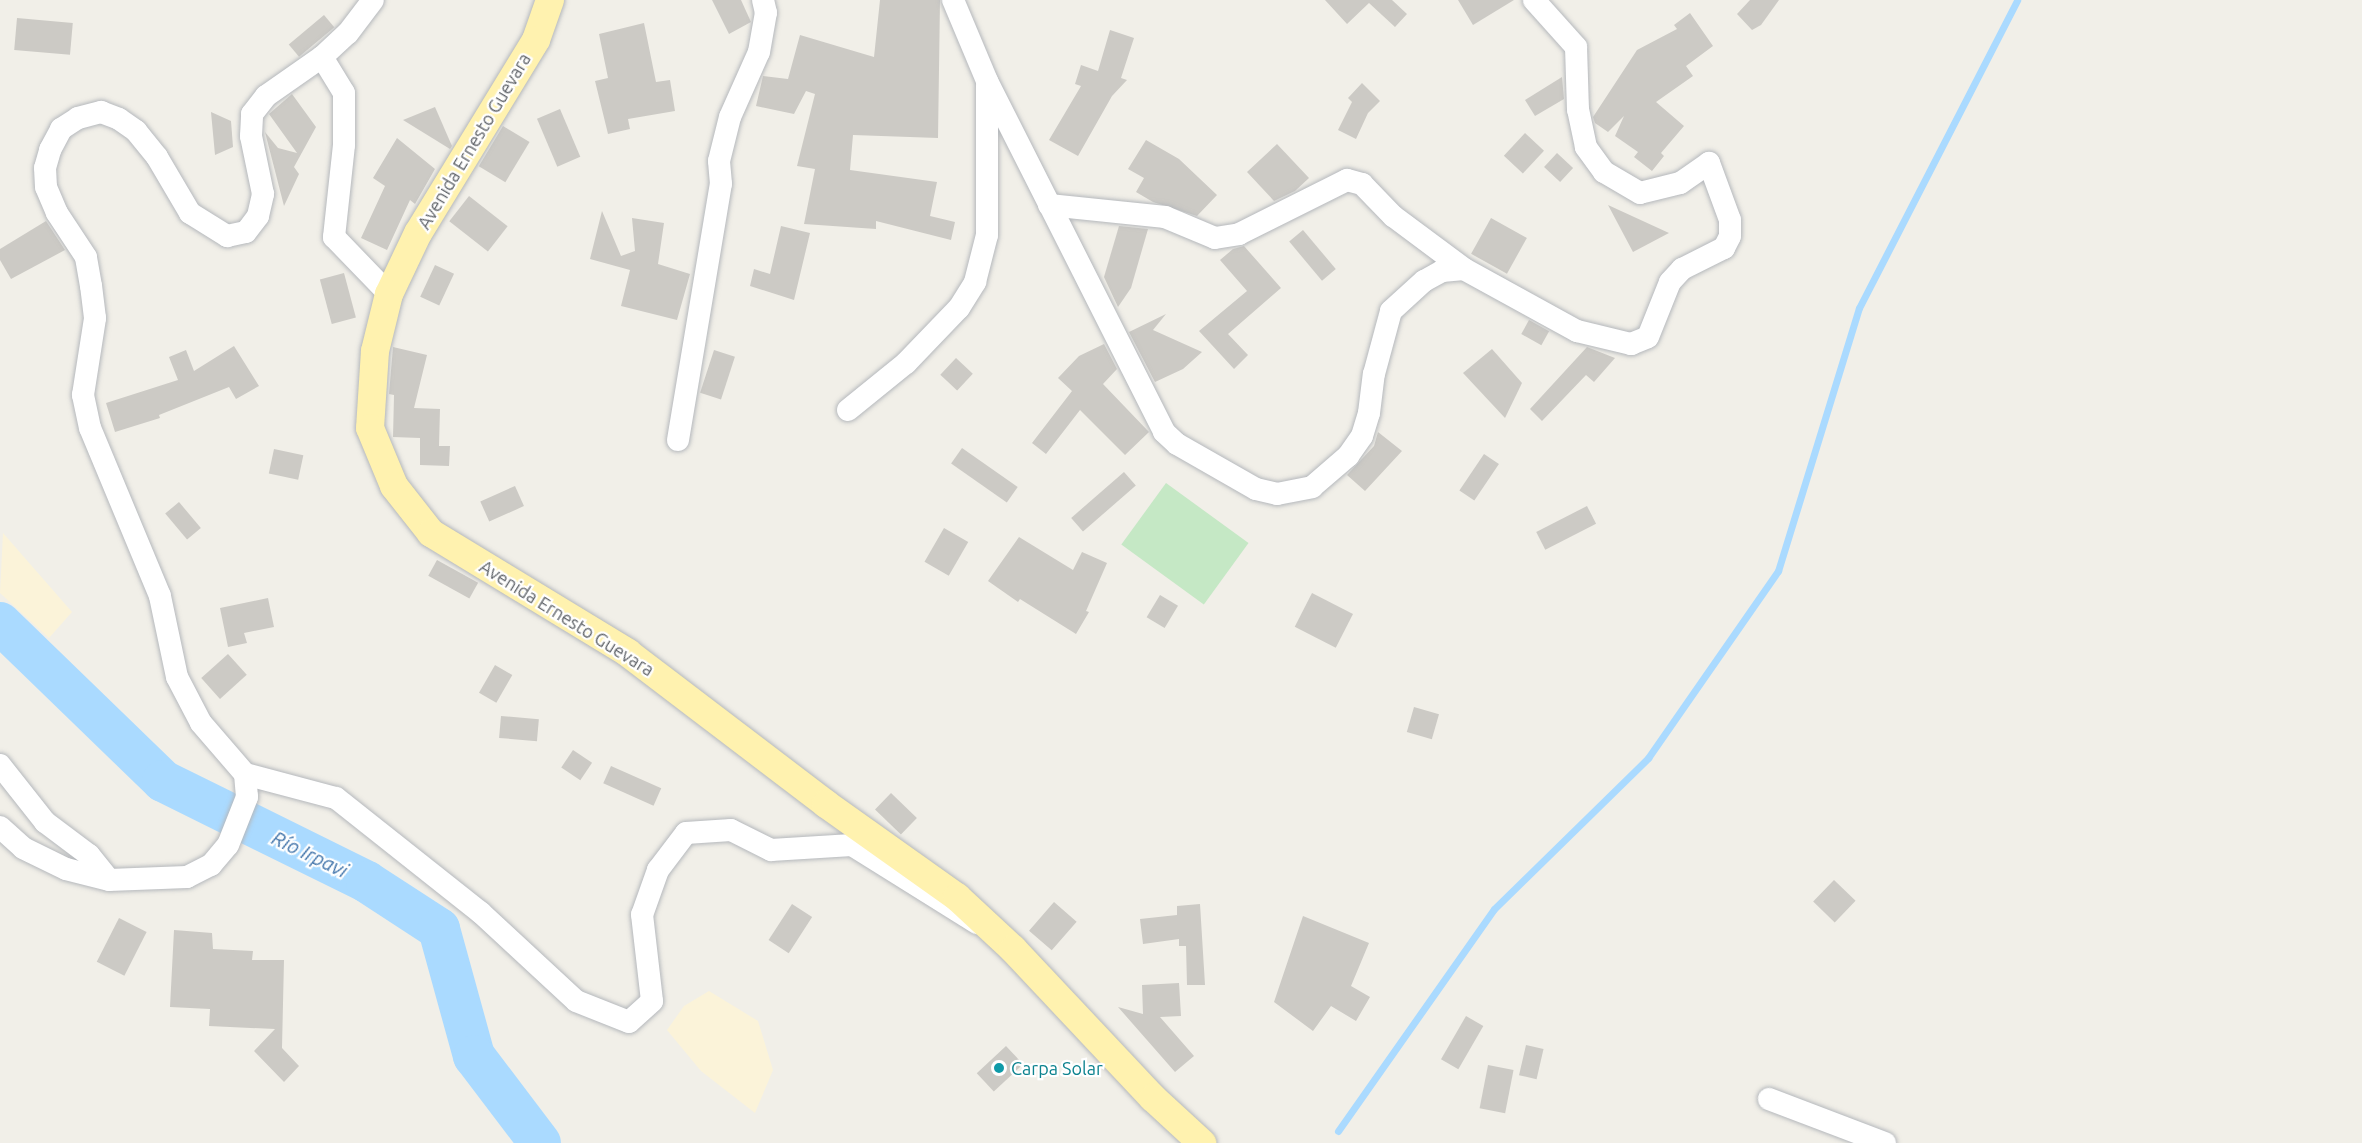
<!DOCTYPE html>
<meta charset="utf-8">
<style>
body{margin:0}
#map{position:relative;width:2362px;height:1143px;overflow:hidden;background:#f1efe8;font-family:Ubuntu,sans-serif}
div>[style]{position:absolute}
.green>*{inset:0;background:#c5e8c5;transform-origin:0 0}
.sand>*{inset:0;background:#fbf3d9}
.stream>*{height:7px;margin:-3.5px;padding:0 3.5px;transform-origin:3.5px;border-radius:3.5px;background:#aadaff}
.river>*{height:42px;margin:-21px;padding:0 21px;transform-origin:21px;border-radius:21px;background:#aadaff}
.building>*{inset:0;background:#cccac5;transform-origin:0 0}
.roads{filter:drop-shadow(0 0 2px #b5b8bc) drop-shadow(0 0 2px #b5b8bc)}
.minor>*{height:22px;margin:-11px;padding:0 11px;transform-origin:11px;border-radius:11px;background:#fff}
.major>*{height:28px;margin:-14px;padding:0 14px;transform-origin:14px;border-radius:14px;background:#fff2af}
.dots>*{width:16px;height:16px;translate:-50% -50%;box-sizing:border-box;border:3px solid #fff;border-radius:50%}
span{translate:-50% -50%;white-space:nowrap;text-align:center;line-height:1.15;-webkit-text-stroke:4.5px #fff;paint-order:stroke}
.street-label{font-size:18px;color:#5f6368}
.culture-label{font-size:18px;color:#0d838f}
.left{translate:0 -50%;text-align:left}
.water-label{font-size:20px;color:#4174aa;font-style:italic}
</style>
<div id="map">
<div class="green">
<i style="left:1166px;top:483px;width:102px;height:76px;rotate:36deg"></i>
</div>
<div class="sand">
<i style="clip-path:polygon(3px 533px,72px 612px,49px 638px,0 593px)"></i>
<i style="clip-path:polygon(709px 991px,758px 1021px,773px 1070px,755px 1113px,701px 1071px,667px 1030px,684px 1006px)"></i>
</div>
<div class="stream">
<i style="left:1338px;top:1131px;width:271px;rotate:-54.9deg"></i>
<i style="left:1494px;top:909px;width:216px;rotate:-44.4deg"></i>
<i style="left:1648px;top:758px;width:228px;rotate:-55.2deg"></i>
<i style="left:1778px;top:571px;width:275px;rotate:-72.9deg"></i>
<i style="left:1859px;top:308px;width:346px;rotate:-62.8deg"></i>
</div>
<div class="river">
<i style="left:0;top:623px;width:227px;rotate:44.1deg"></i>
<i style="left:163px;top:781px;width:228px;rotate:26.3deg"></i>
<i style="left:367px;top:882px;width:86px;rotate:33.1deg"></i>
<i style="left:439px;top:929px;width:132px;rotate:74.6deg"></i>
<i style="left:474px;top:1056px;width:109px;rotate:52.8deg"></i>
</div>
<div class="building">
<i style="clip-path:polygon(712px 0,741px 0,751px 22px,729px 34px)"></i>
<i style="clip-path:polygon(880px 0,940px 0,938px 138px,853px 135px,850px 170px,937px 182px,930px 216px,955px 222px,951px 240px,876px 221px,876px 229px,804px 224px,815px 169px,797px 166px,815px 94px,806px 91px,794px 114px,756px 106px,763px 76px,788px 79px,800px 35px,874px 57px)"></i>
<i style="clip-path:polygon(1325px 0,1392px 0,1407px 14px,1395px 27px,1369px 3px,1347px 24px)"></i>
<i style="clip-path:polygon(1458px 0,1514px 0,1473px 25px)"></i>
<i style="clip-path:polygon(1750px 0,1779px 0,1761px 25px,1752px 30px,1737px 14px)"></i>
<i style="clip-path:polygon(1690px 13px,1713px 46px,1686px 66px,1693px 76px,1656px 102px,1684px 126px,1661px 153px,1664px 156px,1652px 171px,1634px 157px,1638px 152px,1615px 136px,1624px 116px,1608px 132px,1595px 123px,1593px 117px,1637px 50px,1677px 29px,1674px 25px)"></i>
<i style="left:324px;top:15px;width:16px;height:46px;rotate:50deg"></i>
<i style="left:17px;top:18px;width:56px;height:32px;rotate:5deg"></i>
<i style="clip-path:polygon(644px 23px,656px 82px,670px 80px,675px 111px,628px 119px,630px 129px,608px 134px,595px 81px,608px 78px,599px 34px)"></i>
<i style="clip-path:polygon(1110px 30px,1134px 38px,1121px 78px,1127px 80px,1112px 96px,1078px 156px,1049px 140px,1081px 86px,1075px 84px,1081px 65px,1098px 71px)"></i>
<i style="clip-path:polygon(1562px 77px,1564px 99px,1535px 116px,1525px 100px)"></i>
<i style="clip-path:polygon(1362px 83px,1380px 101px,1368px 113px,1356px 139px,1338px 130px,1352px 102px,1348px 98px)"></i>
<i style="clip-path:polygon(292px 94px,316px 127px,294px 167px,299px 174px,284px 206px,265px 132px,278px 148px,297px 153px,269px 114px)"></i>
<i style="clip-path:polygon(435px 107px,452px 146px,450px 149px,403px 120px)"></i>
<i style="left:560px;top:109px;width:52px;height:25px;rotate:67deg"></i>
<i style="clip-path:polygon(211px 112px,231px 121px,233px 147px,215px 155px)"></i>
<i style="left:503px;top:126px;width:31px;height:47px;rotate:31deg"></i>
<i style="left:1525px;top:133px;width:26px;height:31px;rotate:43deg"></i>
<i style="clip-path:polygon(397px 138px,435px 169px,415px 204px,410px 200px,387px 250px,361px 238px,385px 186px,373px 178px)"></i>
<i style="clip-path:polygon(1146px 140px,1179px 159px,1217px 195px,1197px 216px,1153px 202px,1136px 192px,1144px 178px,1128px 169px)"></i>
<i style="clip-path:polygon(1277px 144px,1309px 178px,1295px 191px,1274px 201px,1247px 172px)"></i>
<i style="left:1557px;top:153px;width:22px;height:19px;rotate:43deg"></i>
<i style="left:469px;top:196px;width:49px;height:32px;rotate:38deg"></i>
<i style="clip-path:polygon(1608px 205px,1669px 233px,1633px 252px)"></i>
<i style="clip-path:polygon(602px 211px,621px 256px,635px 251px,632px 218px,664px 223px,658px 264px,690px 274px,677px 320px,621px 306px,630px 270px,590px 259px)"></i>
<i style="left:1491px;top:218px;width:41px;height:41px;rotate:29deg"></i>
<i style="clip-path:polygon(46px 221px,65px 250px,11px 279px,0 260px,0 249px)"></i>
<i style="clip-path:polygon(781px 226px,810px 233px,794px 300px,750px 286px,754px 269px,770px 274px)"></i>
<i style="clip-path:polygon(1119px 226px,1148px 229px,1131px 288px,1118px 307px,1104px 277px)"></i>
<i style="left:1303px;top:230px;width:51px;height:18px;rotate:50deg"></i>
<i style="clip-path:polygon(1244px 246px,1281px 288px,1228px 334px,1248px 355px,1234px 369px,1199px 331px,1247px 291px,1220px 260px,1233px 249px)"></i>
<i style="left:435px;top:265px;width:21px;height:35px;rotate:25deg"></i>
<i style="left:344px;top:273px;width:46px;height:25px;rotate:75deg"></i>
<i style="clip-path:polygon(1166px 314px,1153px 330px,1202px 352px,1183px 369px,1155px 382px,1129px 332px)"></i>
<i style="left:1529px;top:320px;width:23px;height:16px;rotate:29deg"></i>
<i style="clip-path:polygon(1104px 344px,1117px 369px,1103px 384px,1149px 432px,1125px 455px,1080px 410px,1046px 454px,1032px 443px,1072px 391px,1058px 378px,1079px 356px)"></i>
<i style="clip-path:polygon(234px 346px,259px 386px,236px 399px,229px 387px,159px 415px,160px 418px,115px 432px,106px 403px,178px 380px,169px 357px,186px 350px,194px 371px)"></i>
<i style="clip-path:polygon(393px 347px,427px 355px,414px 408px,440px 409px,439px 446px,450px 446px,449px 466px,420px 465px,420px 438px,393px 437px,394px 395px,389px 394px)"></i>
<i style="clip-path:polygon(1587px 347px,1615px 358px,1594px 382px,1586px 375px,1542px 421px,1530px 409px)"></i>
<i style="clip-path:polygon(1492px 349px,1522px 383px,1505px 418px,1463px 373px)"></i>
<i style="left:714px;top:350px;width:22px;height:45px;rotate:18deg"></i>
<i style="left:956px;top:358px;width:23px;height:23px;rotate:43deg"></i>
<i style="clip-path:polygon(1378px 432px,1402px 451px,1365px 491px,1347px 475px,1374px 446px)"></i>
<i style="left:962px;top:448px;width:68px;height:19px;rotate:35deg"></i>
<i style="left:274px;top:449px;width:30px;height:25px;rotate:12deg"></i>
<i style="left:1484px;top:454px;width:18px;height:44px;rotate:34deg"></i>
<i style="left:1124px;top:472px;width:18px;height:70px;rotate:49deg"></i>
<i style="left:515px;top:486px;width:22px;height:38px;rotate:66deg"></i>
<i style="left:179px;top:502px;width:34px;height:18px;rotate:50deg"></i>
<i style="left:1587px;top:506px;width:20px;height:57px;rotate:63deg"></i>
<i style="left:944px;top:528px;width:28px;height:39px;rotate:30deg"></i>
<i style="clip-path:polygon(1019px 537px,1073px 570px,1082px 552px,1107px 563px,1086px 611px,1089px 612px,1076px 634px,1020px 599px,1018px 602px,988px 581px)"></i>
<i style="left:437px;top:560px;width:47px;height:18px;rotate:29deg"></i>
<i style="left:1312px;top:593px;width:46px;height:38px;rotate:27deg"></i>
<i style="left:1160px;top:595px;width:21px;height:26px;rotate:31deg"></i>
<i style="clip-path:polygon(268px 598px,274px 627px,244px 633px,247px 643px,228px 647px,220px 608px)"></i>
<i style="left:228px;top:654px;width:28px;height:36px;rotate:48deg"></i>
<i style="left:495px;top:665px;width:20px;height:32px;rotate:30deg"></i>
<i style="left:1414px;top:707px;width:26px;height:26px;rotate:16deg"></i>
<i style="left:501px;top:716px;width:38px;height:22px;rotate:5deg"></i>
<i style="left:573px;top:750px;width:23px;height:21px;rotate:34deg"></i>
<i style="left:611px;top:766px;width:55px;height:19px;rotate:24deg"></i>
<i style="left:891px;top:793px;width:36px;height:23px;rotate:44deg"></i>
<i style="left:1834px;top:880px;width:30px;height:30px;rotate:44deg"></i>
<i style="left:1054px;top:902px;width:30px;height:38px;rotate:41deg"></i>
<i style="left:792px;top:904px;width:24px;height:43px;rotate:33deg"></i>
<i style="clip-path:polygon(1200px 904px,1205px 985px,1187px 985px,1186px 946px,1179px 946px,1179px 939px,1143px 944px,1140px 919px,1177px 915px,1177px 906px)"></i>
<i style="clip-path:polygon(1303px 916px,1369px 943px,1351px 986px,1370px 997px,1356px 1021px,1331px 1006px,1313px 1031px,1274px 1002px)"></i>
<i style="left:119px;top:918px;width:31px;height:49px;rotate:27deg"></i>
<i style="clip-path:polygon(174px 930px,212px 933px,213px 949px,253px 951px,252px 960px,284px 960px,282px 1048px,299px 1066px,284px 1082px,254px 1051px,275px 1029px,209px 1026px,210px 1009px,170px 1007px)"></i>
<i style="clip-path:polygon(1179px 983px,1181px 1016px,1160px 1017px,1194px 1056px,1175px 1072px,1118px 1007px,1143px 1014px,1142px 985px)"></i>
<i style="left:1466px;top:1016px;width:20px;height:50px;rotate:30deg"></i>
<i style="left:1526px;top:1045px;width:18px;height:31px;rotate:13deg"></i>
<i style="left:1006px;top:1046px;width:25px;height:40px;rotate:47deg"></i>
<i style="left:1488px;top:1065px;width:26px;height:44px;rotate:11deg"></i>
</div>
<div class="roads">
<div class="minor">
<i style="left:953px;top:0;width:88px;rotate:67.2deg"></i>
<i style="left:987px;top:81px;width:393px;rotate:63.2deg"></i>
<i style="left:1164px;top:432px;width:18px;rotate:43deg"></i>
<i style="left:1177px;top:444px;width:91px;rotate:29.7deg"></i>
<i style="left:1256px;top:489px;width:22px;rotate:13deg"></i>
<i style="left:1277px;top:494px;width:36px;rotate:-11deg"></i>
<i style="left:1312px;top:487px;width:48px;rotate:-40.7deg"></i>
<i style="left:1348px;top:456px;width:24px;rotate:-55deg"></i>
<i style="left:1362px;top:436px;width:24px;rotate:-73deg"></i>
<i style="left:1369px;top:413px;width:39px;rotate:-83deg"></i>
<i style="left:1374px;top:374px;width:65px;rotate:-74.9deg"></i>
<i style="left:1391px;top:311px;width:45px;rotate:-42.3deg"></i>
<i style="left:1424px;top:281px;width:21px;rotate:-29deg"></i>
<i style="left:1442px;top:271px;width:22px;rotate:-5deg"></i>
<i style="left:322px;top:57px;width:42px;rotate:58.6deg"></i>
<i style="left:344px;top:93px;width:52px;rotate:90deg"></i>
<i style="left:344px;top:145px;width:93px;rotate:96.2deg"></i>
<i style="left:334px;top:237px;width:79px;rotate:46deg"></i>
<i style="left:1049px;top:205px;width:117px;rotate:5.9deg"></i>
<i style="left:1165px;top:217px;width:54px;rotate:22.8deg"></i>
<i style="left:1215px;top:238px;width:24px;rotate:-9deg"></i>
<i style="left:1239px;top:234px;width:121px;rotate:-26.6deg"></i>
<i style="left:1347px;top:180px;width:16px;rotate:15deg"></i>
<i style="left:1362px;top:184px;width:45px;rotate:45.9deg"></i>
<i style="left:1393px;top:216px;width:89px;rotate:36.7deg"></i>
<i style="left:1464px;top:269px;width:129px;rotate:28.8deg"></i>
<i style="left:1577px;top:331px;width:56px;rotate:13.5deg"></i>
<i style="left:1631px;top:344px;width:18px;rotate:-22deg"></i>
<i style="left:1648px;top:337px;width:59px;rotate:-68.2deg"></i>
<i style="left:1670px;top:282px;width:18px;rotate:-47deg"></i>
<i style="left:1682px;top:269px;width:47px;rotate:-26.6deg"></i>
<i style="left:1724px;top:248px;width:13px;rotate:-63deg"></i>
<i style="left:1730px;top:236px;width:16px;rotate:-90deg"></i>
<i style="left:1730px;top:220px;width:61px;rotate:-110.2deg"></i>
<i style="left:1709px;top:163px;width:35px;rotate:145deg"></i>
<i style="left:1680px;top:183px;width:41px;rotate:166deg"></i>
<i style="left:1640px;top:193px;width:42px;rotate:-149.7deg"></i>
<i style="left:1604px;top:172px;width:31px;rotate:-126deg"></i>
<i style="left:1586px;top:147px;width:38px;rotate:-102deg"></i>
<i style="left:1578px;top:110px;width:63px;rotate:-91.8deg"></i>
<i style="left:1576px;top:47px;width:63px;rotate:-131.8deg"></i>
<i style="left:848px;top:410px;width:75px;rotate:-39deg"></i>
<i style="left:906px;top:363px;width:76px;rotate:-46.1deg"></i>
<i style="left:959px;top:308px;width:31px;rotate:-58deg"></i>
<i style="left:975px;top:282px;width:49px;rotate:-75.7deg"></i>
<i style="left:987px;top:235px;width:150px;rotate:-90deg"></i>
<i style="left:678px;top:440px;width:260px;rotate:-80.5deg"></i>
<i style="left:721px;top:184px;width:23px;rotate:-95deg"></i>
<i style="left:719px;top:161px;width:45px;rotate:-76deg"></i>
<i style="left:730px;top:117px;width:71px;rotate:-66deg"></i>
<i style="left:759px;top:52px;width:40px;rotate:-80deg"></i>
<i style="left:766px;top:13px;width:13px;rotate:-103deg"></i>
<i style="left:0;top:765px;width:73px;rotate:51.7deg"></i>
<i style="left:45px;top:822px;width:55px;rotate:36.9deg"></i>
<i style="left:89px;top:855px;width:32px;rotate:51deg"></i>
<i style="left:245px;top:774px;width:94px;rotate:14.8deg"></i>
<i style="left:336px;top:798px;width:184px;rotate:38.4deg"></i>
<i style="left:480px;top:912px;width:131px;rotate:42.8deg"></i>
<i style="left:576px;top:1001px;width:57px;rotate:21.6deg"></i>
<i style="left:629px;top:1022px;width:31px;rotate:-42deg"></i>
<i style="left:652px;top:1001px;width:87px;rotate:-96.6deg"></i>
<i style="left:642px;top:915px;width:48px;rotate:-70.4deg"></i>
<i style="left:658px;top:870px;width:46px;rotate:-52.9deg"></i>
<i style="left:686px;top:833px;width:45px;rotate:-3.8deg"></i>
<i style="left:731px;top:830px;width:45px;rotate:26.6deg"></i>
<i style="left:771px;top:850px;width:81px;rotate:-3.5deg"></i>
<i style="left:852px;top:845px;width:147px;rotate:32deg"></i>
<i style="left:0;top:827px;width:31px;rotate:42deg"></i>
<i style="left:23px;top:848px;width:48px;rotate:26deg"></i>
<i style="left:66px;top:869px;width:44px;rotate:14.3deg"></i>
<i style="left:109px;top:880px;width:78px;rotate:-2.2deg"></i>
<i style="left:187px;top:877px;width:27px;rotate:-27deg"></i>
<i style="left:211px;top:865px;width:26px;rotate:-50deg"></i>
<i style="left:228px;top:845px;width:52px;rotate:-68.4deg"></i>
<i style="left:247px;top:797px;width:23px;rotate:-95deg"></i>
<i style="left:245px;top:774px;width:67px;rotate:-130.8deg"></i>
<i style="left:201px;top:723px;width:52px;rotate:-117.6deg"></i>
<i style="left:177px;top:677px;width:83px;rotate:-101.9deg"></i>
<i style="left:160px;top:596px;width:182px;rotate:-112.6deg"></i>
<i style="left:90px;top:428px;width:34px;rotate:-102deg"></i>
<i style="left:83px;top:395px;width:78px;rotate:-81.1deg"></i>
<i style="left:95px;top:318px;width:32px;rotate:-97deg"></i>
<i style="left:91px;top:286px;width:29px;rotate:-100deg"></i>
<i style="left:86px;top:257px;width:53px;rotate:-123.4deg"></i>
<i style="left:57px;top:213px;width:28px;rotate:-113deg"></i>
<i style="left:46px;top:187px;width:19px;rotate:-93deg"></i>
<i style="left:45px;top:168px;width:19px;rotate:-74deg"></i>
<i style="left:50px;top:150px;width:24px;rotate:-62deg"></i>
<i style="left:61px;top:129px;width:20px;rotate:-33deg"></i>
<i style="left:78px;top:118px;width:24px;rotate:-15deg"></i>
<i style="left:101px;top:112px;width:19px;rotate:21deg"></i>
<i style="left:119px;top:119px;width:21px;rotate:35deg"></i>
<i style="left:136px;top:131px;width:33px;rotate:51deg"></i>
<i style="left:157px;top:157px;width:65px;rotate:59.5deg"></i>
<i style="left:190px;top:213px;width:44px;rotate:31.9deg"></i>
<i style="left:227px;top:236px;width:19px;rotate:-12deg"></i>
<i style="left:246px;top:232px;width:20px;rotate:-53deg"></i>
<i style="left:258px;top:216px;width:23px;rotate:-77deg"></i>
<i style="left:263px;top:194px;width:59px;rotate:-101.7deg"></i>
<i style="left:251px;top:136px;width:22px;rotate:-87deg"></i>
<i style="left:252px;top:114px;width:23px;rotate:-52deg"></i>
<i style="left:266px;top:96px;width:68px;rotate:-34.9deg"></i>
<i style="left:322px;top:57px;width:35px;rotate:-43deg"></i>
<i style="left:348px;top:33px;width:41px;rotate:-52.9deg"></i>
<i style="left:1769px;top:1099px;width:124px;rotate:20.8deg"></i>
</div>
<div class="major">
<i style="left:550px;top:0;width:42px;rotate:109.3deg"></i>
<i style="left:536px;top:40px;width:226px;rotate:121.4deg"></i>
<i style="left:418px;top:233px;width:68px;rotate:115.4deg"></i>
<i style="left:389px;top:294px;width:59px;rotate:103.8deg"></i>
<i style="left:375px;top:351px;width:77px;rotate:93.7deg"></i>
<i style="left:370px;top:428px;width:63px;rotate:67.5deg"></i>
<i style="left:394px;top:486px;width:60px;rotate:51.8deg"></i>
<i style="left:431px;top:533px;width:231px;rotate:31.3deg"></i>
<i style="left:628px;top:653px;width:249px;rotate:37.3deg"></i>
<i style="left:826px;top:804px;width:161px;rotate:35.4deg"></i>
<i style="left:957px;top:897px;width:76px;rotate:42.9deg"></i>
<i style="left:1013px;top:949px;width:204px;rotate:46.8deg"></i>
<i style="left:1153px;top:1098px;width:67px;rotate:42.6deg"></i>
</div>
</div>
<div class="dots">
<i style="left:999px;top:1068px;background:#0f9aa8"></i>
</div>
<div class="street-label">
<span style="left:474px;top:141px;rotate:-59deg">Avenida Ernesto Guevara</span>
<span style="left:567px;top:618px;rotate:32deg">Avenida Ernesto Guevara</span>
</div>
<div class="culture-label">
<span class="left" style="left:1011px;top:1068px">Carpa Solar</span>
</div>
<div class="water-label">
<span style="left:310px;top:854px;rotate:26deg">Río Irpavi</span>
</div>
</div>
